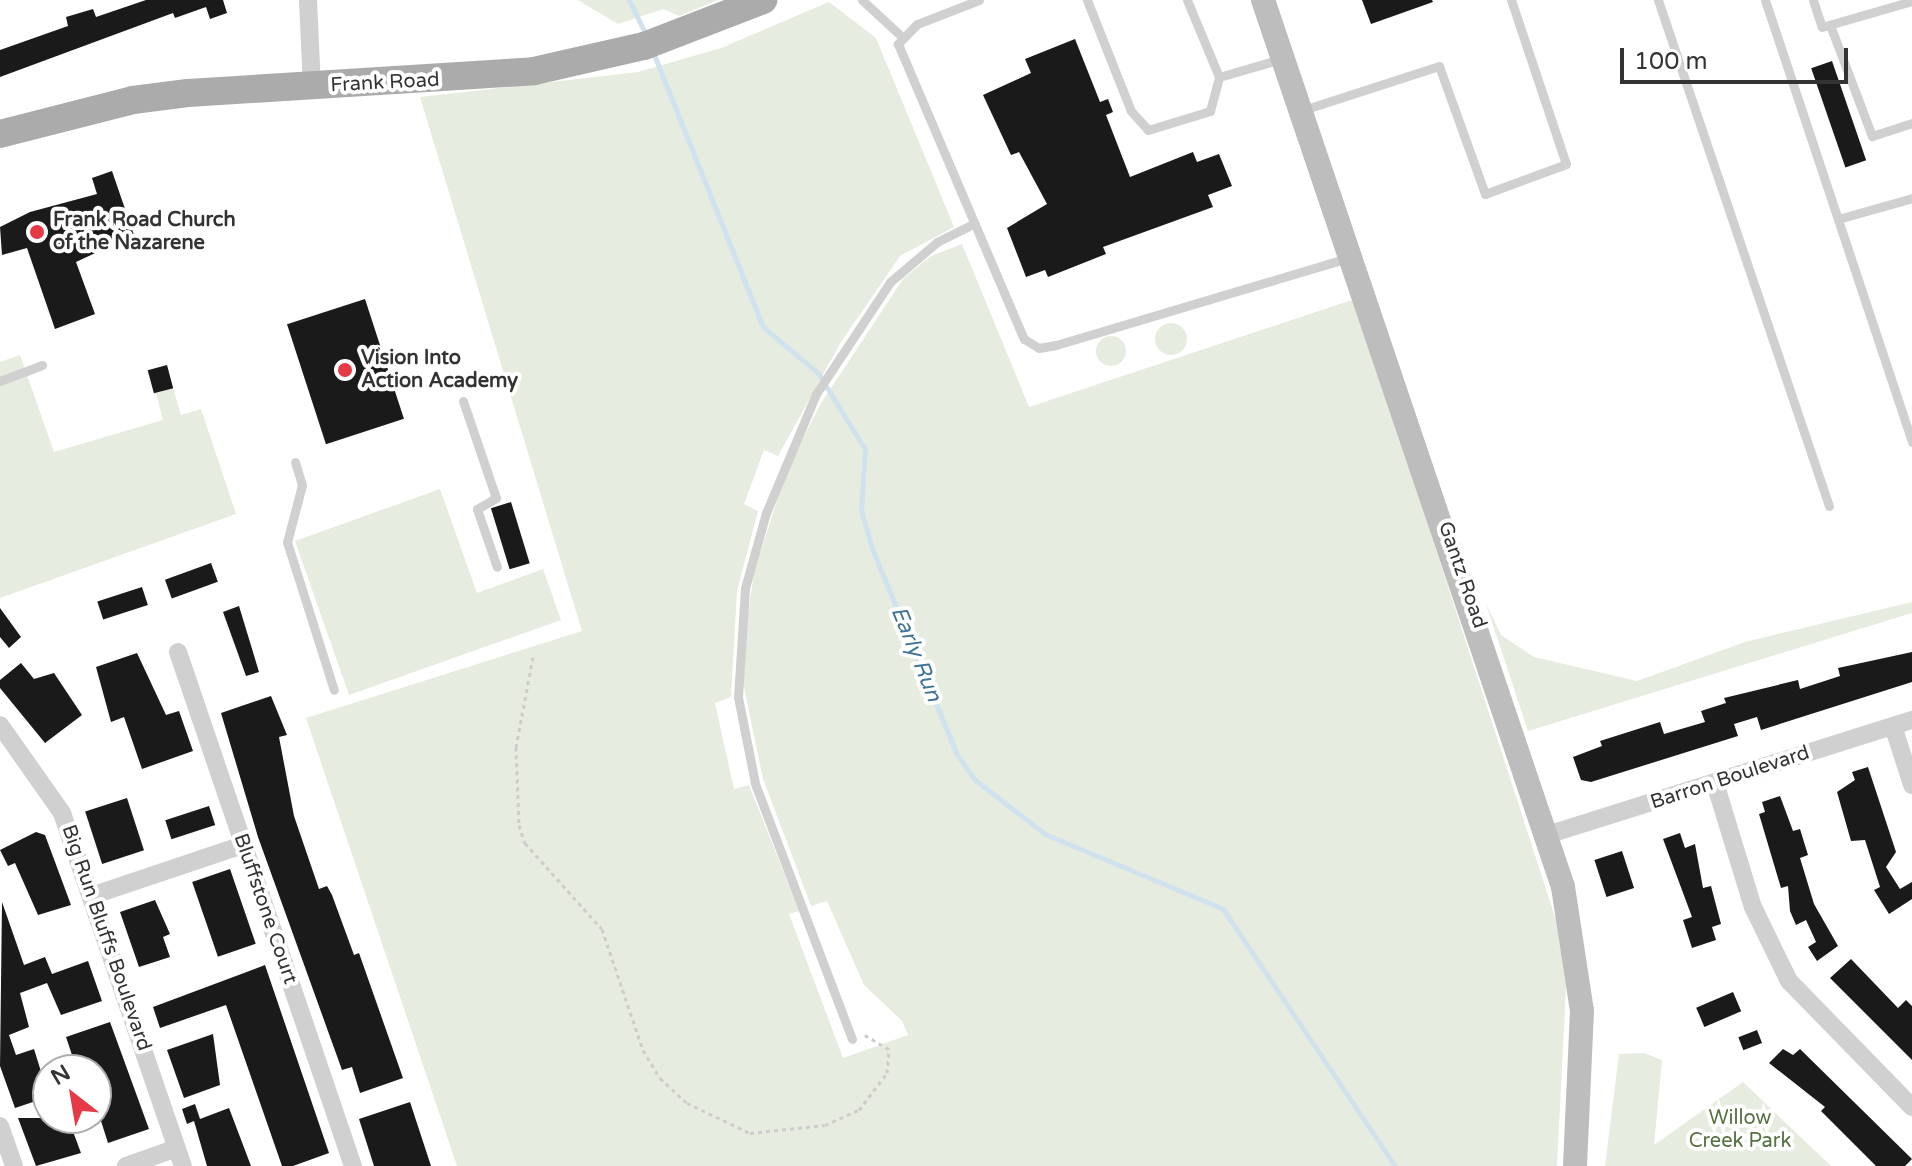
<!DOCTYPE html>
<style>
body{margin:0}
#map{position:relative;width:1912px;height:1166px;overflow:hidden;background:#fff;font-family:"Varela Round",sans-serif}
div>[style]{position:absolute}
.green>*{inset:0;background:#e6ecdf}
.round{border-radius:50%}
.stream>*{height:5px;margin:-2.5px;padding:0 2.5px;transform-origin:2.5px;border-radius:2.5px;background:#cfe2ee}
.building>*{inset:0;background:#1a1a1a;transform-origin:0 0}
.path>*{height:3px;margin-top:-1.5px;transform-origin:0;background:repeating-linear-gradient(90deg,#cdcdcd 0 4px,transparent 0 8px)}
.service>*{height:9px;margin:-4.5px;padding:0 4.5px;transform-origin:4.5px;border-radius:4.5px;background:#d0d0d0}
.minor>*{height:18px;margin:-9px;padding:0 9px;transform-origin:9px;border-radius:9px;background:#d0d0d0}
.secondary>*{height:24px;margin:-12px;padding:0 12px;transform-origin:12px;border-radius:12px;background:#bdbdbd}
.primary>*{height:28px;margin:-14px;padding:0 14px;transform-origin:14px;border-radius:14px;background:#ababab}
.dots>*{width:22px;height:22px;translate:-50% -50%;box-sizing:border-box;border:4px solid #fff;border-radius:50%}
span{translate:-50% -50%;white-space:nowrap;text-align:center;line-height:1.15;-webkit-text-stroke:8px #fff;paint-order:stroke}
.street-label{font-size:20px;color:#333}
.poi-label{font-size:20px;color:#333;font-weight:700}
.left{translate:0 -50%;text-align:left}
.park-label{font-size:20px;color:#56703f}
.water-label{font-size:22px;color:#3f7597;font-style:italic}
.north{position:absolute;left:32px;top:1054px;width:80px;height:80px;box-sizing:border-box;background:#fff;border:2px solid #adadad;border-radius:50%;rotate:329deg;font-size:22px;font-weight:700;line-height:32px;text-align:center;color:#333}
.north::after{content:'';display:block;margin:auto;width:28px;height:36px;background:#e63946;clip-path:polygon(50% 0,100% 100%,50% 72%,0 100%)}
.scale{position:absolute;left:1620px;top:48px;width:228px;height:36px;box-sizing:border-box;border:4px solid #333;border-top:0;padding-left:10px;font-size:24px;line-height:28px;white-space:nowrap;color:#333;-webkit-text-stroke:6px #fff;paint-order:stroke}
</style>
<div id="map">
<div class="green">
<i style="clip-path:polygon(578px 0,718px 0,679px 16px,663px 9px,618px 24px)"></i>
<i style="clip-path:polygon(829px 2px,876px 38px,954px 227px,900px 256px,841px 342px,778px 456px,764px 450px,744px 504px,758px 511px,737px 591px,731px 697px,715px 703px,734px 789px,749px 785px,799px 911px,789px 914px,843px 1058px,908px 1035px,902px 1021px,864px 985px,827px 901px,811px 906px,763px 779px,744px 687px,745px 633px,754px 573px,786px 472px,821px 403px,903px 279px,931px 256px,962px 244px,1029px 407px,1355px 299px,1556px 920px,1566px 987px,1557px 1166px,457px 1166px,306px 718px,582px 631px,420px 97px,638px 72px,721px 48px)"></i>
<i class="round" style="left:1155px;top:323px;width:32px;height:32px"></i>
<i class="round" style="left:1096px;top:336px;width:30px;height:30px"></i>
<i style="clip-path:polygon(20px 355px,54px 452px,163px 420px,156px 393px,173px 388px,181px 415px,201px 409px,236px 514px,0 598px,0 362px)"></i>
<i style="clip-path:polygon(440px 489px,477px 593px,543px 569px,561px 620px,349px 695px,295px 541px)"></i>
<i style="clip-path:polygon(1912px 602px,1912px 613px,1528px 731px,1486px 604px,1501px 635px,1534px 657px,1637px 681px,1745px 642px)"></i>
<i style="clip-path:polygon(1644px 1053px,1662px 1060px,1654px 1145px,1743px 1082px,1831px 1166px,1605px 1166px,1619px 1054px)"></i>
</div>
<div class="stream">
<i style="left:629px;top:0;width:39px;rotate:64deg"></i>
<i style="left:653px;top:52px;width:296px;rotate:68.2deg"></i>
<i style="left:763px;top:327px;width:72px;rotate:39.9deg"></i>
<i style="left:818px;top:373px;width:89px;rotate:58.3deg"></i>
<i style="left:865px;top:449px;width:61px;rotate:93.8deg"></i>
<i style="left:861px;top:510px;width:37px;rotate:74deg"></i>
<i style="left:871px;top:546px;width:226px;rotate:67.6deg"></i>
<i style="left:957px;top:755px;width:31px;rotate:54deg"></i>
<i style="left:975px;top:780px;width:88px;rotate:37.6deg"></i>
<i style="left:1045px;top:834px;width:193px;rotate:22.8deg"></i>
<i style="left:1223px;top:909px;width:309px;rotate:56.2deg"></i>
</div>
<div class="building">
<i style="clip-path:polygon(146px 0,223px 0,227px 13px,210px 19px,206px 7px,175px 18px,173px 13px,0 77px,0 50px,68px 26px,66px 17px,93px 9px,96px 17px)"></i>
<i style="clip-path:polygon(1362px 0,1432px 0,1433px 2px,1371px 24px)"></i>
<i style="clip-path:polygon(1075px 39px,1100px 102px,1108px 99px,1113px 112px,1106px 115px,1130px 177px,1193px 152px,1197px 162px,1219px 154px,1232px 186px,1208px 195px,1213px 207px,1103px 247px,1106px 254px,1048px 277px,1045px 270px,1026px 277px,1007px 228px,1047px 204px,1019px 152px,1011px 155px,983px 95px,1031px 73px,1025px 59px)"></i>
<i style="left:1832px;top:61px;width:105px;height:22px;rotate:71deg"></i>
<i style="clip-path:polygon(112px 171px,134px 235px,76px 262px,95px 314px,55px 329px,27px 248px,2px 255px,0 227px,30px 212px,97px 194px,92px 178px)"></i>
<i style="left:365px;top:299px;width:126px;height:82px;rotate:72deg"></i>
<i style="left:167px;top:365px;width:24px;height:20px;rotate:75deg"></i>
<i style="left:511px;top:502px;width:64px;height:21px;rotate:73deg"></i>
<i style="left:211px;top:563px;width:20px;height:49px;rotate:70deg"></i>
<i style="left:142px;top:587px;width:19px;height:47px;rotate:72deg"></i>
<i style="clip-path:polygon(239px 606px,259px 672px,246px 676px,223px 612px)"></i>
<i style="clip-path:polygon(0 608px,21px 637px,9px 648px,0 637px)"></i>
<i style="clip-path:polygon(1912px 652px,1912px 682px,1761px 730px,1757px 717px,1734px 724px,1738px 736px,1591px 782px,1581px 780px,1573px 757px,1602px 746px,1600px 741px,1660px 722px,1664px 734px,1705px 722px,1701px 711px,1726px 703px,1724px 698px,1798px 680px,1800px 689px,1840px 676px,1838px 668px)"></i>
<i style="clip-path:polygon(137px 653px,166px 715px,179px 711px,193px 751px,142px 769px,124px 717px,111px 722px,96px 667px)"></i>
<i style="clip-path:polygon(21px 663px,34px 679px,54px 673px,82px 715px,45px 743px,0 688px,0 680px)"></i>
<i style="clip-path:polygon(271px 696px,287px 735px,279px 737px,294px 816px,319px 889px,327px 886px,332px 895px,354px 955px,359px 953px,403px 1078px,360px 1093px,352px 1067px,342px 1070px,258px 837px,221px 713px)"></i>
<i style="clip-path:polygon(1868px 767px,1896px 852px,1886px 867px,1900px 889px,1912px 882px,1912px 899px,1889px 914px,1874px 890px,1880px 887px,1865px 840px,1851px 841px,1837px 792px,1855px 780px,1852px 772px)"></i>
<i style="clip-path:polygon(1780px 796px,1793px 831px,1800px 829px,1808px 855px,1800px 858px,1814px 904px,1838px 946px,1817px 961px,1808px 947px,1816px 942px,1806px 920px,1796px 925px,1790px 911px,1788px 886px,1781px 888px,1759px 814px,1765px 812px,1762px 802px)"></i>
<i style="left:127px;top:798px;width:55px;height:44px;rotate:72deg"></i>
<i style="left:209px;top:806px;width:20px;height:46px;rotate:72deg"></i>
<i style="clip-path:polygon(36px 832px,45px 835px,71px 905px,38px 915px,15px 863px,8px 866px,0 850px)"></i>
<i style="clip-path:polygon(1680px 833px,1685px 848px,1695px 844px,1703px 888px,1711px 886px,1721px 924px,1712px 927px,1716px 940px,1692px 948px,1683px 920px,1692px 917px,1663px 839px)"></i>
<i style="left:1622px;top:851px;width:39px;height:29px;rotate:72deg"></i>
<i style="left:230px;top:869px;width:79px;height:40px;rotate:71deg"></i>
<i style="clip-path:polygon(155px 900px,170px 934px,163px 937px,170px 957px,139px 967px,120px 912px)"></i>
<i style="clip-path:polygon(2px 902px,24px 965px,45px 957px,52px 974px,88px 961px,102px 1001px,61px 1015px,47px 983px,20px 993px,29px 1027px,9px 1035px,16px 1055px,34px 1049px,43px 1078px,48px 1076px,48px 1097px,15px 1108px,0 1066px)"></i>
<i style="clip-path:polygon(1851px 959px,1898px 1008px,1906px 1000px,1912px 1006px,1912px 1060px,1830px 978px)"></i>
<i style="clip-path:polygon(265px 965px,329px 1153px,293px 1166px,282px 1166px,226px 1005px,160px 1028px,153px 1007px)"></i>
<i style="left:1733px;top:992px;width:21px;height:40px;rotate:67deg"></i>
<i style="clip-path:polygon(110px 1022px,149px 1129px,108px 1143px,101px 1121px,96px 1123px,96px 1070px,77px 1070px,66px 1037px)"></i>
<i style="left:1757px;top:1030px;width:14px;height:20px;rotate:69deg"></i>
<i style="clip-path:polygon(213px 1034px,220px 1085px,184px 1098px,167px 1050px)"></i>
<i style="clip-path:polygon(1783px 1049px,1793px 1055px,1800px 1049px,1912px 1159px,1905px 1166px,1876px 1166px,1821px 1111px,1825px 1107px,1769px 1063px)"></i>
<i style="clip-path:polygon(410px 1102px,431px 1166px,374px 1166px,359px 1119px)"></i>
<i style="clip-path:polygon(195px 1104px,200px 1119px,229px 1108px,251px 1166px,207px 1166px,194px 1121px,187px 1124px,182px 1109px)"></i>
<i style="clip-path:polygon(18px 1118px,68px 1118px,81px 1153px,36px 1166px)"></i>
</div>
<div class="path">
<i style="left:533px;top:657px;width:92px;rotate:100.7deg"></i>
<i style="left:516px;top:747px;width:78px;rotate:87.8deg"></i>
<i style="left:519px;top:825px;width:19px;rotate:72deg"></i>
<i style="left:525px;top:843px;width:115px;rotate:48.2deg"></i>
<i style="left:602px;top:929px;width:128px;rotate:71.3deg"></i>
<i style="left:643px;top:1050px;width:33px;rotate:59deg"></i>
<i style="left:660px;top:1078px;width:37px;rotate:43deg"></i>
<i style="left:687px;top:1103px;width:70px;rotate:25.5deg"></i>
<i style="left:750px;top:1133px;width:75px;rotate:-6.1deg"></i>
<i style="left:825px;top:1125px;width:37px;rotate:-24deg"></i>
<i style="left:859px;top:1110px;width:46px;rotate:-52.9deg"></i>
<i style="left:887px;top:1073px;width:24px;rotate:-85deg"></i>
<i style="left:889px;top:1049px;width:30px;rotate:-150deg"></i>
</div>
<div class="service">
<i style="left:862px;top:0;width:52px;rotate:42.6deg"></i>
<i style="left:979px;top:0;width:66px;rotate:158.8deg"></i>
<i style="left:917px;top:24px;width:28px;rotate:134deg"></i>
<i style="left:898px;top:44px;width:321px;rotate:66.9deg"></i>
<i style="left:1024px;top:339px;width:17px;rotate:31deg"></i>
<i style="left:1039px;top:348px;width:17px;rotate:-10deg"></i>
<i style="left:1056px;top:345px;width:304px;rotate:-16.6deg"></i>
<i style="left:1087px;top:0;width:119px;rotate:68.4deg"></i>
<i style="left:1131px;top:111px;width:25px;rotate:48deg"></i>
<i style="left:1148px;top:130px;width:65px;rotate:-17deg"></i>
<i style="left:1210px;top:111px;width:35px;rotate:-75deg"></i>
<i style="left:1187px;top:0;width:83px;rotate:67.4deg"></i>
<i style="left:1219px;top:77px;width:65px;rotate:-16.2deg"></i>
<i style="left:1658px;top:0;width:534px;rotate:71.33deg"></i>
<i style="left:1765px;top:0;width:466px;rotate:71.6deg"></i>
<i style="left:1813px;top:0;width:28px;rotate:72deg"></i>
<i style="left:1822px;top:27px;width:94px;rotate:-16.1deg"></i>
<i style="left:1830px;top:25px;width:119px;rotate:69.3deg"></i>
<i style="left:1872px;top:136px;width:42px;rotate:-18deg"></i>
<i style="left:1303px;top:110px;width:143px;rotate:-17.9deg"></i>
<i style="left:1439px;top:66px;width:136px;rotate:70.2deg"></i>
<i style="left:1485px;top:194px;width:86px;rotate:-20.3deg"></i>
<i style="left:1566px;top:164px;width:173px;rotate:-108.5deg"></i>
<i style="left:1838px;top:219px;width:77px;rotate:-15.8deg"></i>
<i style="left:0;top:381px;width:45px;rotate:-20.9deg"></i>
<i style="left:463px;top:401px;width:102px;rotate:71.2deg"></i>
<i style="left:496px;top:498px;width:22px;rotate:150deg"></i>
<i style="left:477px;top:509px;width:61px;rotate:71deg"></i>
<i style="left:295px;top:462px;width:24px;rotate:73deg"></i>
<i style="left:302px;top:485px;width:59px;rotate:104.7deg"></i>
<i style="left:287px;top:542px;width:155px;rotate:72.4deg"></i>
<i style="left:852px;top:1039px;width:274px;rotate:-110.8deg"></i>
<i style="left:755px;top:783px;width:88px;rotate:-101.2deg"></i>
<i style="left:738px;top:697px;width:109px;rotate:-86.3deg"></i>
<i style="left:745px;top:588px;width:78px;rotate:-74.4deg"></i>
<i style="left:766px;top:513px;width:129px;rotate:-67.2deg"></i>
<i style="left:816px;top:394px;width:134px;rotate:-56.5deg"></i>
<i style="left:890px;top:282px;width:62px;rotate:-40.4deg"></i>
<i style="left:937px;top:242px;width:42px;rotate:-26.6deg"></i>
</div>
<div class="minor">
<i style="left:308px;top:0;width:87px;rotate:87.4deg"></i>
<i style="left:178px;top:652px;width:543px;rotate:71.2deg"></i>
<i style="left:0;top:725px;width:108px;rotate:54.8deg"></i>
<i style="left:62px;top:813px;width:373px;rotate:71.1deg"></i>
<i style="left:1893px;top:726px;width:62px;rotate:72.1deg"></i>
<i style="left:1715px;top:783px;width:130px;rotate:73deg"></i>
<i style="left:1753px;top:907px;width:82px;rotate:64.1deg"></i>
<i style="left:1789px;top:981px;width:176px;rotate:45.7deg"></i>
<i style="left:1547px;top:835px;width:383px;rotate:-17.5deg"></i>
<i style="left:94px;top:895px;width:157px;rotate:-18.6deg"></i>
<i style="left:0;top:1126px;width:42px;rotate:70.7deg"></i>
<i style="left:126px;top:1166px;width:54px;rotate:-19.4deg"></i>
</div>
<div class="secondary">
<i style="left:1263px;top:0;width:936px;rotate:71.31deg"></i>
<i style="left:1563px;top:887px;width:125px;rotate:81.3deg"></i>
<i style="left:1582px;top:1011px;width:155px;rotate:92.6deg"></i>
</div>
<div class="primary">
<i style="left:0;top:134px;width:137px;rotate:-14.3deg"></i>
<i style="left:133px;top:100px;width:55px;rotate:-7.3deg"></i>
<i style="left:188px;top:93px;width:347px;rotate:-3.6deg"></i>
<i style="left:534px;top:71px;width:113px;rotate:-12.8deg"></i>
<i style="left:644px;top:46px;width:128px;rotate:-21.1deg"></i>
</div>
<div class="dots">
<i style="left:37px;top:232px;background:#e63946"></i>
<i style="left:345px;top:370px;background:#e63946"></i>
</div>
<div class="street-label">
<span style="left:385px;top:83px;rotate:-3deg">Frank Road</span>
<span style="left:1462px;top:575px;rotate:71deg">Gantz Road</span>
<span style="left:1730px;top:778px;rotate:-18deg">Barron Boulevard</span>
<span style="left:265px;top:909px;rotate:71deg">Bluffstone Court</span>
<span style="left:106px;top:938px;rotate:71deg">Big Run Bluffs Boulevard</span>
</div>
<div class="poi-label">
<span class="left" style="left:53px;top:232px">Frank Road Church<br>of the Nazarene</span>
<span class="left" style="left:361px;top:370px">Vision Into<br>Action Academy</span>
</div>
<div class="park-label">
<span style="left:1740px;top:1130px">Willow<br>Creek Park</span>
</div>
<div class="water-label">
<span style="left:916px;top:654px;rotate:68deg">Early Run</span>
</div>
<div class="north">N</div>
<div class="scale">100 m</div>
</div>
